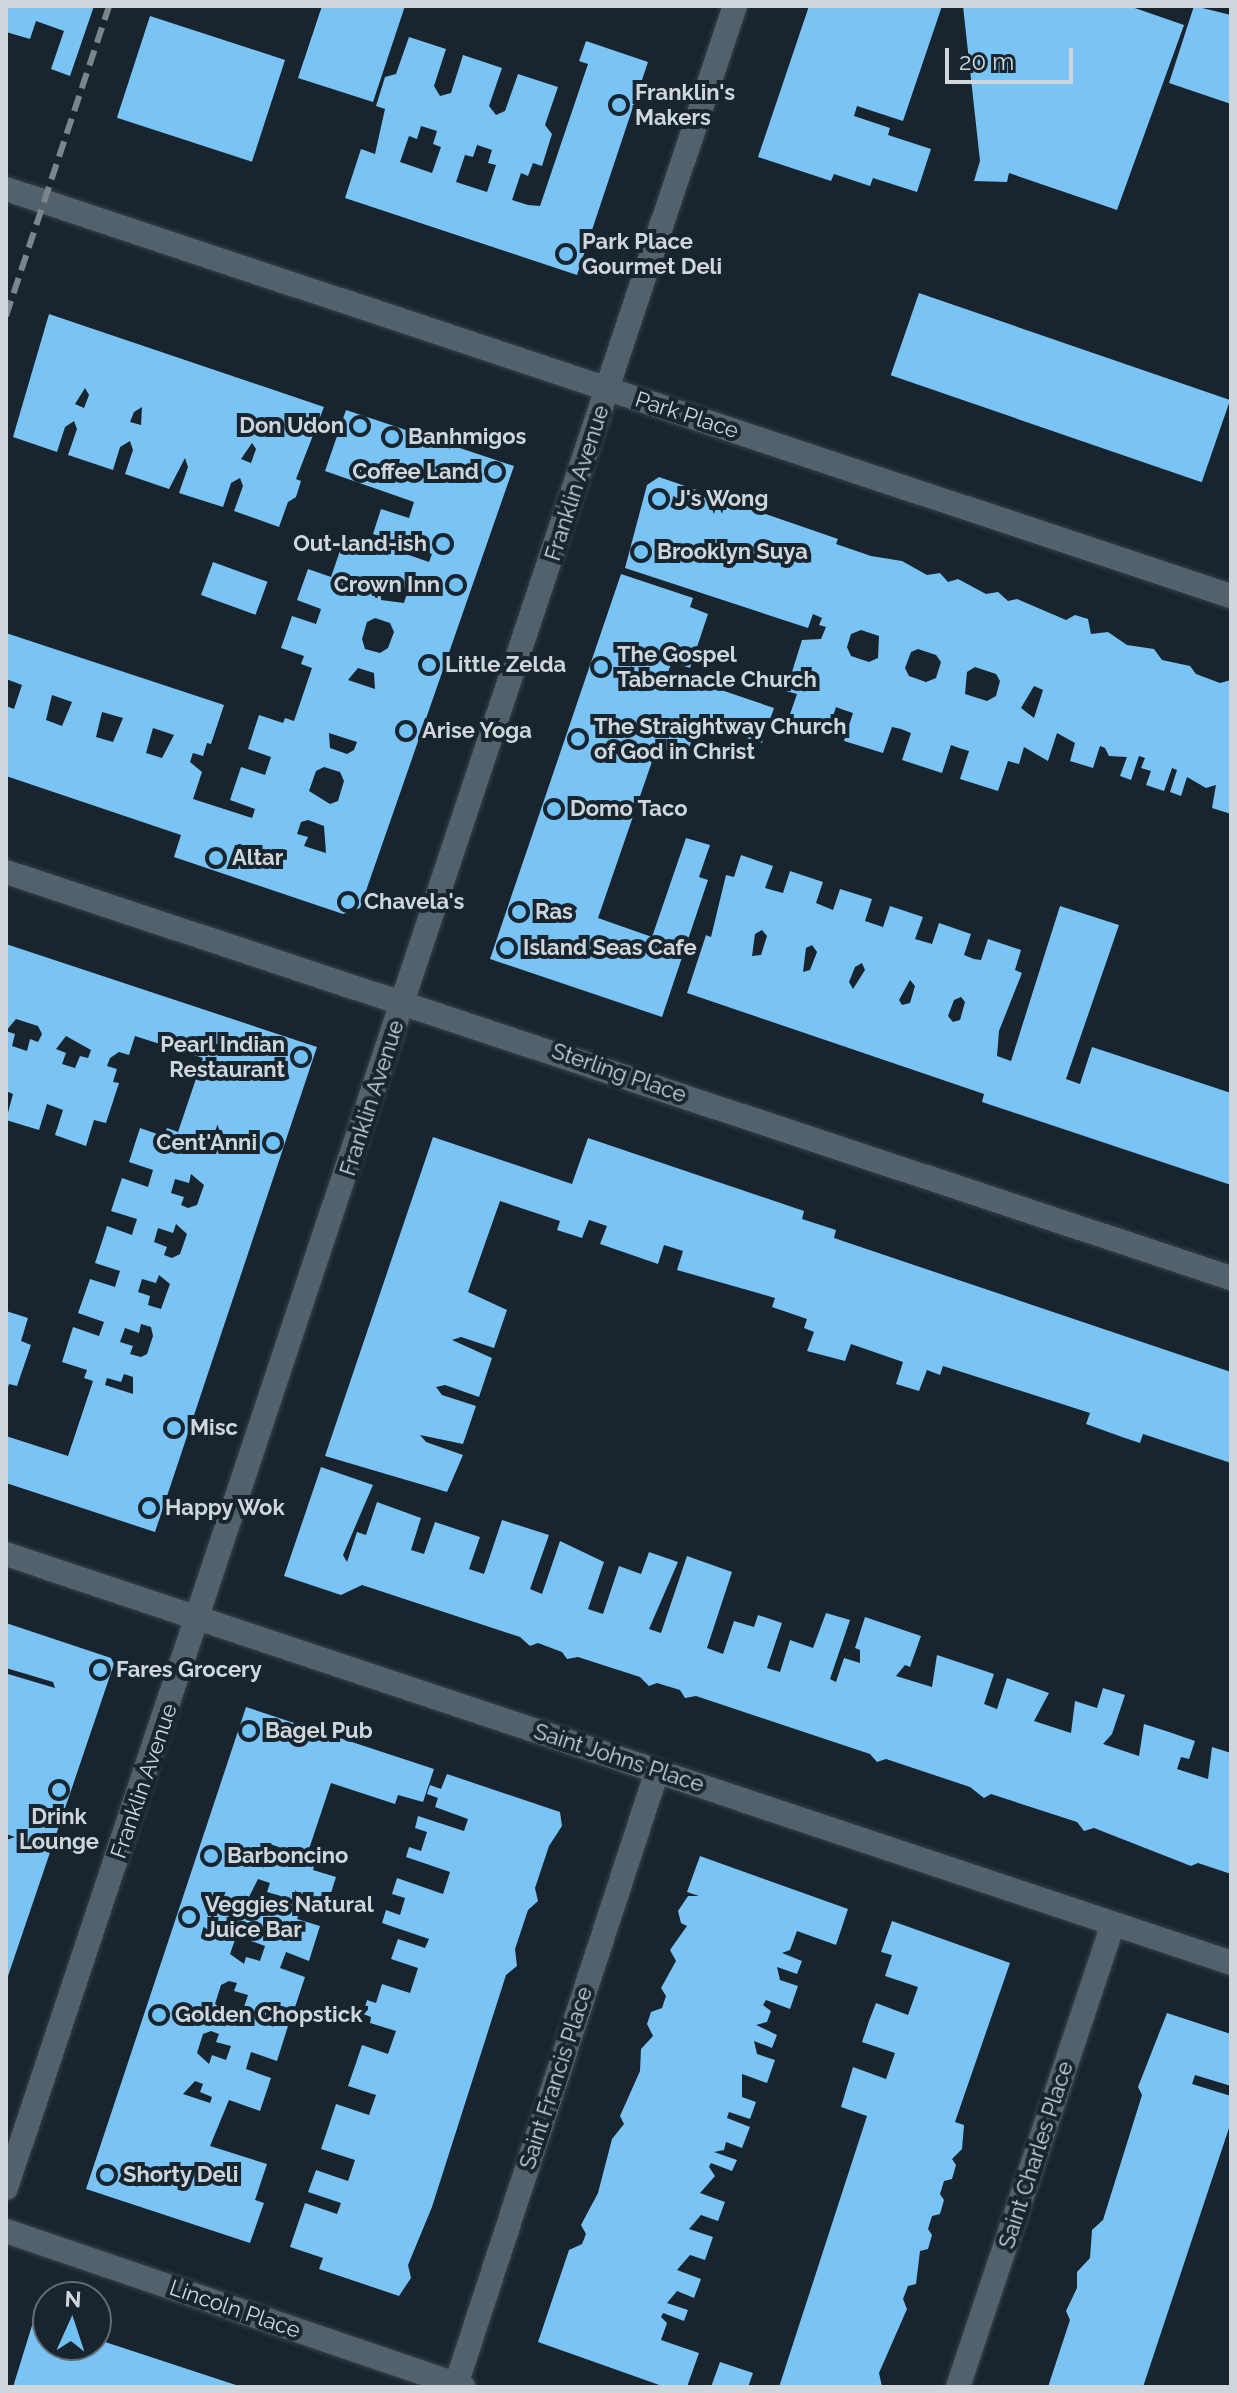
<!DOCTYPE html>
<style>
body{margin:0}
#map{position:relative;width:1237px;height:2393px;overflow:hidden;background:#18252e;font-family:Raleway,sans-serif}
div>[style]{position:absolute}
.building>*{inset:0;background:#79c3f5;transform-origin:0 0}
.roads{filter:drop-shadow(0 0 2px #39424a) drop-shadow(0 0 2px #39424a)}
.minor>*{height:24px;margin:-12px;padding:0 12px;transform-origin:12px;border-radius:12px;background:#52616b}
.rail>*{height:6px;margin-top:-3px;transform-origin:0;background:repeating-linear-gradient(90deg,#7a858c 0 16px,transparent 0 24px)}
.dots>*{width:22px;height:22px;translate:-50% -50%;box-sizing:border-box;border:4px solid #18252e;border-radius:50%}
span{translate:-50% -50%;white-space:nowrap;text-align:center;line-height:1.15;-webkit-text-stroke:8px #18252e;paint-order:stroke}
.poi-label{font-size:22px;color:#cfd7dd;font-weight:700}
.left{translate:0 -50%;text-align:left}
.right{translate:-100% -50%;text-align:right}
.street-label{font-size:22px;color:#cfd7dd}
.frame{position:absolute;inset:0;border:8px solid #cfd7dd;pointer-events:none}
.north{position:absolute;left:32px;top:2281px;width:80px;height:80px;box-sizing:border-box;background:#18252e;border:2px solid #616c74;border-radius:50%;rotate:3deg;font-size:22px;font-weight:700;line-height:32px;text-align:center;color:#cfd7dd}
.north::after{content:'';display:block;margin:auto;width:28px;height:36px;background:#72c1f5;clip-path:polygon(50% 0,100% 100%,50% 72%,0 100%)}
.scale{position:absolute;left:945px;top:48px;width:128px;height:36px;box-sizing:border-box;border:4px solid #cfd7dd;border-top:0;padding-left:10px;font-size:24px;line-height:28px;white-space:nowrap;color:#cfd7dd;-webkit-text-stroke:6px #18252e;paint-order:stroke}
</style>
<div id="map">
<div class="building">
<i style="clip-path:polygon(6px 6px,94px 6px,70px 76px,51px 69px,64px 31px,36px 21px,30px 39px,6px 32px)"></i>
<i style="clip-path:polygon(322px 6px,405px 6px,373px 102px,298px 78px)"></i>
<i style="clip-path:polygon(809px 6px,942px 6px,903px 121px,857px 106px,854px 116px,890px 128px,888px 135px,931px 149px,917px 192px,873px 178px,870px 186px,834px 174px,831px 181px,758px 157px)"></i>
<i style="clip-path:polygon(963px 6px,1129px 6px,1184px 25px,1117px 210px,1009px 173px,1007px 182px,974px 181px,980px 161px)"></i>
<i style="clip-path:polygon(1194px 6px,1231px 15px,1231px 104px,1169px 83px)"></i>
<i style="left:150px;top:16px;width:142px;height:107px;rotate:18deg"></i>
<i style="clip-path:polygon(evenodd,409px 37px,446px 49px,434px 86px,440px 96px,451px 93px,463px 55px,502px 68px,489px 106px,496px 115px,505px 111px,518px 74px,558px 87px,545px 125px,552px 134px,542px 166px,533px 163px,528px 176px,521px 173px,512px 200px,528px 205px,540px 206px,588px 64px,579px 61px,586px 41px,648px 62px,577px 275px,345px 198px,361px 149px,375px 154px,385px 109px,376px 106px,385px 77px,396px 74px,409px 37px,421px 126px,437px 131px,433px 144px,441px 147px,432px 173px,400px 162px,409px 136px,417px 139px,421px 126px,409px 37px,477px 145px,492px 150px,488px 163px,496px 165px,487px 192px,456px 182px,465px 155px,473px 157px,477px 145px)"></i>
<i style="left:919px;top:293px;width:329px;height:87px;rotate:19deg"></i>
<i style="clip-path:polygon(evenodd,49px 314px,324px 407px,296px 479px,301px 481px,296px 497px,288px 502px,279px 527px,234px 511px,243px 486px,240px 478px,231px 483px,223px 507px,179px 493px,188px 467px,185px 458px,169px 489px,125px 474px,133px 450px,130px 441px,120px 447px,113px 470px,68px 455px,77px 429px,74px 421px,65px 427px,57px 452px,13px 437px,49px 314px,85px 388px,89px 395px,84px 408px,75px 404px,85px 388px,49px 314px,142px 407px,141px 425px,130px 422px,134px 412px,142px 407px,49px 314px,252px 443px,256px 449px,251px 463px,241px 459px,252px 443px)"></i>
<i style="clip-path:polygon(evenodd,346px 410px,514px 466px,360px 908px,343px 914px,174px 857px,181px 835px,6px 776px,6px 706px,14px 709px,22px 685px,6px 679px,6px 633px,224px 705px,211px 744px,207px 743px,203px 756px,193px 753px,190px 762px,202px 772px,193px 799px,252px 818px,255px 809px,230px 800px,241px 767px,265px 775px,271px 757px,248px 749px,259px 715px,283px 723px,285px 718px,294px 721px,312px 668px,301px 664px,304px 656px,281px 648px,292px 616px,316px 624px,321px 609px,297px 600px,308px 569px,331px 577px,342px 545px,364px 552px,368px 541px,429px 562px,432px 554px,373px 534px,381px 509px,409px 518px,414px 502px,325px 471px,346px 410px,381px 581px,408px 590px,404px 603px,381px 600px,381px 581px,346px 410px,375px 618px,390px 623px,394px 632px,388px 648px,380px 653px,365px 649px,362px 639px,367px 622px,375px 618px,346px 410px,358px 668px,374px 673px,375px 689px,348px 680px,358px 668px,346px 410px,52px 695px,72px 702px,62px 726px,46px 720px,52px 695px,346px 410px,102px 712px,123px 718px,113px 742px,96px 737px,102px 712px,346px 410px,153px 728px,174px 735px,162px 758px,146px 753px,153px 728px,346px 410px,329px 733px,357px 742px,354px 750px,347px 754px,330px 748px,329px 733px,346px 410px,324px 767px,340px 772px,344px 781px,338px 801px,330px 804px,309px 791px,316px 771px,324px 767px,346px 410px,308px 820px,324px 826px,326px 853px,304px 846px,308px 837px,297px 834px,301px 822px,308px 820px)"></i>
<i style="clip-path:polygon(evenodd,659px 477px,838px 539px,836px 544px,871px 556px,902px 561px,927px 575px,940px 573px,948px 582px,958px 579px,986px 594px,998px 592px,1008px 601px,1017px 599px,1066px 620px,1075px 615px,1088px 619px,1091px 634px,1108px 632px,1127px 645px,1154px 649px,1162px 660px,1190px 666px,1196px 674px,1220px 683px,1231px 680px,1231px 814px,1212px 808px,1216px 785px,1206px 788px,1187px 777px,1181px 796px,1170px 792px,1177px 770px,1172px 768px,1164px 791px,1146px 785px,1151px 771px,1141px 768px,1145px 758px,1139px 756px,1131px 780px,1120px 776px,1127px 757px,1109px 756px,1105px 748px,1100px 746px,1093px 768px,1070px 761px,1075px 743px,1057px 733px,1048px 761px,1024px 747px,1019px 764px,1008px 761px,998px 791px,960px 779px,969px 751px,959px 748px,951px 745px,942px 773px,902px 760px,911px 733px,901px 729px,892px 727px,883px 753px,844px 741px,853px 713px,844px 710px,836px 707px,827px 735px,787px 723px,797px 694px,786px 691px,802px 640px,821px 639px,826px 627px,819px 625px,822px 618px,813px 614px,808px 628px,625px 568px,647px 485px,659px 477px,861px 630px,879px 636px,878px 658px,869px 662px,851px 656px,847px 647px,851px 634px,861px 630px,659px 477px,918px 649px,936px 655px,941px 662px,936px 678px,926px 682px,909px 676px,905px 668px,911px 652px,918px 649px,659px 477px,975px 667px,996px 674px,1000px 681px,996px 696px,987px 701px,965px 694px,967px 672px,975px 667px,659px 477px,1034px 686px,1043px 690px,1034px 718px,1021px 708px,1034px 686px)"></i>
<i style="left:213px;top:562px;width:58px;height:35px;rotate:20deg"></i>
<i style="clip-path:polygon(621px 574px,693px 598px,690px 607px,708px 614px,690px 668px,672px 662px,668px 672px,774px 708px,762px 743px,698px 722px,686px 757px,657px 747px,598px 918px,652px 937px,686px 838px,710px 845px,699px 877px,708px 880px,662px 1017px,490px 959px)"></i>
<i style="clip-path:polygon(evenodd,741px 855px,773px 866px,765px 888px,783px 893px,790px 871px,823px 882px,816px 903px,833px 910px,840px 889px,872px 899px,865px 921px,883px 927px,890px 906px,923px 917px,915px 939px,932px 944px,939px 923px,971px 934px,964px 955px,974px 959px,981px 960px,988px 939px,1021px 950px,1015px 970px,1022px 973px,999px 1031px,997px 1056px,1011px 1061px,1060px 906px,1119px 925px,1066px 1079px,1080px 1084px,1092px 1047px,1231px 1093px,1231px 1185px,982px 1102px,984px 1094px,687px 993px,706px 935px,711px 937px,726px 875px,734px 877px,741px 855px,762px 930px,767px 936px,761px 955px,752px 956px,755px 934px,762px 930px,741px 855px,812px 945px,817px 952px,810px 970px,803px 972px,806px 948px,812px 945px,741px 855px,862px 963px,865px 970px,853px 989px,849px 982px,855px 967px,862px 963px,741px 855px,910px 980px,915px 986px,910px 1003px,902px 1005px,899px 1000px,910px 980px,741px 855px,961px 997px,965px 1002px,960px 1020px,953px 1022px,948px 1016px,954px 1000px,961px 997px)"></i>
<i style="clip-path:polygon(evenodd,6px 944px,317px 1047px,155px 1532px,6px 1483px,6px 1436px,68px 1456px,93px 1381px,84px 1378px,87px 1370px,62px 1362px,73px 1327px,99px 1336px,104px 1322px,78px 1313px,90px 1279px,115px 1287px,118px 1277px,120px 1271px,95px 1263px,107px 1226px,132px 1235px,134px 1228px,137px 1219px,111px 1211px,122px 1178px,148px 1187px,153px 1170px,129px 1162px,140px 1128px,163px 1136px,167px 1128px,178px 1132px,203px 1058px,135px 1036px,129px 1055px,119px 1052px,110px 1058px,107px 1066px,117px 1069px,113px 1082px,119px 1083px,106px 1123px,94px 1120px,86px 1146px,55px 1135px,63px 1110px,47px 1104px,39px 1130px,6px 1120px,13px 1094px,6px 1091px,6px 944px,16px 1019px,38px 1026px,42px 1034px,38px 1042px,30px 1039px,27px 1051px,12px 1046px,15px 1034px,6px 1031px,16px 1019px,6px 944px,66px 1036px,91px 1050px,88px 1058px,80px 1056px,75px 1068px,62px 1064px,66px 1053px,56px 1049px,66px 1036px,6px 944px,190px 1136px,217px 1145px,214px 1154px,197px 1154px,199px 1147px,188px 1143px,190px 1136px,6px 944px,191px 1174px,204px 1185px,197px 1205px,188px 1208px,181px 1205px,184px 1197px,171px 1193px,175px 1179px,189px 1183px,191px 1174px,6px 944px,176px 1224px,187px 1234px,180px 1254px,172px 1258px,164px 1255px,167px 1247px,154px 1242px,158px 1228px,173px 1233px,176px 1224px,6px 944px,159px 1275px,170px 1284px,161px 1309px,148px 1305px,150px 1296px,138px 1292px,142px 1279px,156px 1283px,159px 1275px,6px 944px,141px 1324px,151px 1327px,153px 1336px,147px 1354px,141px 1357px,130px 1354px,133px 1346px,120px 1342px,125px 1328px,139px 1333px,141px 1324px,6px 944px,124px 1374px,133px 1377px,133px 1394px,105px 1385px,107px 1378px,121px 1382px,124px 1374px)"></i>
<i style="clip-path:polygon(433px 1137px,572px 1184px,588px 1138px,804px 1211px,802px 1219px,836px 1230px,834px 1238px,1231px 1372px,1231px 1463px,1143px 1434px,1140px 1443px,1122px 1437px,1086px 1424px,1090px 1413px,943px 1366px,940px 1375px,927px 1370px,919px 1391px,896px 1384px,903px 1362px,851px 1344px,845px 1361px,807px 1351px,814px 1332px,804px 1328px,807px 1319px,772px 1307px,775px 1298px,677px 1270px,683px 1251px,664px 1245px,658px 1264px,600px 1244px,607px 1226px,589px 1220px,582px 1238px,557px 1230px,560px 1221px,500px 1201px,468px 1292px,507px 1310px,494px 1348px,461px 1337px,452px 1340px,492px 1358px,479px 1397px,445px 1385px,436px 1387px,442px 1395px,476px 1406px,463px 1444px,420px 1435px,426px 1442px,463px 1455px,447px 1492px,325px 1456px)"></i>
<i style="clip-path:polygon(6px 1311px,28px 1318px,21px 1341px,31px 1345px,17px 1386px,9px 1384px,7px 1391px)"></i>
<i style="clip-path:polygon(321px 1467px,373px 1485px,343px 1555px,347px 1562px,357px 1532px,366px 1535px,377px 1502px,421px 1518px,411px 1550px,424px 1554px,435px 1522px,480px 1537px,469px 1569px,484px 1574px,502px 1520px,549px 1535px,530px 1589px,542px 1594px,560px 1541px,604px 1562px,588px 1609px,603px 1614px,619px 1566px,641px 1574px,649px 1552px,678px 1562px,649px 1629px,661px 1633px,687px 1556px,732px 1572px,707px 1648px,723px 1654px,734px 1621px,754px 1627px,758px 1615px,782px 1623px,767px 1668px,780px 1672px,790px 1640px,813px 1648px,826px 1613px,850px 1620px,830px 1679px,836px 1682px,844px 1658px,860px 1663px,860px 1650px,855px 1648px,865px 1617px,921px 1636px,910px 1667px,905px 1665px,896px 1676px,932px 1687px,937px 1655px,994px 1674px,984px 1704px,997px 1709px,1007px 1678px,1049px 1693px,1034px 1721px,1071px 1733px,1075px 1701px,1097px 1708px,1103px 1688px,1125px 1695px,1112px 1734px,1103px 1744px,1139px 1756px,1144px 1724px,1166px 1731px,1195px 1741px,1189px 1759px,1181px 1757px,1177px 1769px,1208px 1779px,1212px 1747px,1231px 1753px,1231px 1874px,1198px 1863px,1191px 1866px,1094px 1828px,1084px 1831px,1077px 1822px,991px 1794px,984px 1798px,970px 1787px,886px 1759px,877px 1762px,870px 1754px,696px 1696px,685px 1698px,680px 1690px,657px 1683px,649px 1686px,640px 1677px,578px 1657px,567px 1659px,562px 1652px,538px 1643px,530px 1646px,520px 1637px,362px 1585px,341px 1595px,284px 1576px)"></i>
<i style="clip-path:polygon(6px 1623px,111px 1658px,114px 1664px,7px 1979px,6px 1840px,15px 1837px,6px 1834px,6px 1679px,8px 1674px,55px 1688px,53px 1682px,6px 1668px)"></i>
<i style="clip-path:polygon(evenodd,246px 1707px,434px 1769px,423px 1802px,398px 1795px,395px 1804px,331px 1783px,307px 1855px,296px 1853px,316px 1860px,313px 1870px,336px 1877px,326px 1909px,303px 1901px,301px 1909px,297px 1919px,320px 1926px,309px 1961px,286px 1952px,280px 1968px,305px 1977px,294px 2010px,269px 2002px,265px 2019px,288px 2026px,277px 2061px,251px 2052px,246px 2069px,271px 2078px,260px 2111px,229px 2100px,210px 2146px,267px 2164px,255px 2200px,264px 2203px,250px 2243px,86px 2189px,246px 1707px,267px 1843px,296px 1853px,293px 1860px,279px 1856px,276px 1864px,266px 1861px,267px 1843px,246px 1707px,258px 1879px,270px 1883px,267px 1892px,281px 1896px,276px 1911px,262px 1906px,259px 1915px,250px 1911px,246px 1903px,258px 1879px,246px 1707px,246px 1931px,253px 1934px,251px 1941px,265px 1946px,260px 1961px,246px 1957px,244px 1964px,230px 1954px,237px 1934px,246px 1931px,246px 1707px,229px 1981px,237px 1983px,234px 1991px,248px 1995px,243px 2010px,230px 2006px,227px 2014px,215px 2004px,221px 1985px,229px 1981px,246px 1707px,211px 2031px,219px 2034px,216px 2042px,231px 2046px,226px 2060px,212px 2055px,209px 2064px,197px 2053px,203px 2034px,211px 2031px,246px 1707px,195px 2081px,203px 2084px,200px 2092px,212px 2097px,210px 2103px,183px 2094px,195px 2081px)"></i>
<i style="clip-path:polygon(447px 1774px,560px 1812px,562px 1826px,549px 1846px,535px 1888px,538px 1901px,528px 1910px,515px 1949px,517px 1966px,506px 1975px,432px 2207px,408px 2265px,411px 2278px,399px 2296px,319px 2269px,323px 2258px,290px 2247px,305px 2203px,337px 2214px,341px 2203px,308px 2192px,316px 2170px,348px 2181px,355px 2160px,321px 2149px,336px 2104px,369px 2115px,376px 2095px,348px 2086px,355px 2066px,362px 2045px,388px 2054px,396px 2031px,370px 2023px,371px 2017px,363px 2014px,367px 2000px,376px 2003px,382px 1984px,410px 1993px,418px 1968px,391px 1959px,398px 1939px,425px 1948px,429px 1939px,382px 1923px,386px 1910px,400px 1915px,405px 1898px,392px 1894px,397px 1878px,443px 1894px,450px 1872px,406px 1857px,409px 1847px,421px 1851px,427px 1832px,415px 1828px,418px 1816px,464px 1831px,468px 1819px,435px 1807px,438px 1798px,427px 1794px,430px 1785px,441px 1789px)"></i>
<i style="clip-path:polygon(700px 1856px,848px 1909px,836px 1945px,797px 1931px,790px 1950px,782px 1953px,802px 1961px,797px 1974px,777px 1967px,780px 1980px,798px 1986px,790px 2009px,766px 2000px,763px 2005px,771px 2011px,767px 2022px,756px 2025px,777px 2035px,772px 2048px,754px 2041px,757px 2054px,775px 2060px,767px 2083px,742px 2074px,742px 2097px,756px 2102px,750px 2119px,729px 2112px,727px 2118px,750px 2127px,742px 2148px,726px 2142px,724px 2150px,714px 2152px,737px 2160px,732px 2171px,711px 2163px,709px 2167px,715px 2176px,700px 2193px,725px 2202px,718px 2221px,701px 2215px,689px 2229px,713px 2237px,705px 2260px,690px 2255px,677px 2270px,701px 2279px,694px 2298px,677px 2291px,667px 2303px,688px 2310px,684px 2321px,663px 2313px,661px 2317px,667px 2323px,661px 2340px,699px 2353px,687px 2387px,665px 2387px,538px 2342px,569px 2250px,582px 2244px,586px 2234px,581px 2225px,598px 2193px,612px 2139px,624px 2124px,620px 2116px,640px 2071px,641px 2049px,653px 2036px,647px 2024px,651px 2012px,662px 2008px,666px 1996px,661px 1988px,676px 1961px,670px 1950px,687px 1926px,681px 1923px,678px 1911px,688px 1896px,699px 1896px,687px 1892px)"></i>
<i style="clip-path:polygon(892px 1921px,1010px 1963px,955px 2122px,964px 2125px,962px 2149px,952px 2159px,956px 2165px,952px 2179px,944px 2181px,940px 2194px,944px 2200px,940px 2214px,932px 2216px,928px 2229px,932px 2235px,928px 2249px,920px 2251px,916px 2284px,908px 2286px,903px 2299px,907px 2309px,879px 2373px,882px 2387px,779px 2387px,867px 2116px,841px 2107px,853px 2067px,886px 2079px,895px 2053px,862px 2042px,869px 2021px,876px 2003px,908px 2015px,918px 1987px,885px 1976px,892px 1955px,881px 1952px)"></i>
<i style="clip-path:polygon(1167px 2013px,1231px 2034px,1231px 2086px,1195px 2075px,1192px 2084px,1231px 2096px,1231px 2122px,1143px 2387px,1048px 2387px,1070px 2320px,1066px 2311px,1077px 2288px,1077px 2272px,1090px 2258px,1092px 2230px,1103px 2220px,1142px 2095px,1138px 2087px)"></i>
<i style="clip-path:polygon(34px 2319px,48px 2324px,48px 2345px,96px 2345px,96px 2339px,242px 2387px,13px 2387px)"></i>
<i style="clip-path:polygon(720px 2362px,753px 2373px,748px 2387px,711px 2387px)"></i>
</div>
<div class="roads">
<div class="minor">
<i style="left:6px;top:189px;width:1291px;rotate:18.38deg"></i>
<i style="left:6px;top:872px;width:1291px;rotate:18.34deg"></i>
<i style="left:6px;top:1554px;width:1291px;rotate:18.46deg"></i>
<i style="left:6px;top:2188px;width:2301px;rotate:-71.53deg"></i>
<i style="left:6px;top:2231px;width:483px;rotate:18.8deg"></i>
<i style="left:456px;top:2385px;width:646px;rotate:-71.87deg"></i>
<i style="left:958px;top:2387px;width:488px;rotate:-71.5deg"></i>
</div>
</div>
<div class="rail">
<i style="left:6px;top:316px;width:327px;rotate:-71.6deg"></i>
</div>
<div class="dots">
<i style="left:619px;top:105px;background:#72c1f5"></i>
<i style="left:566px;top:254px;background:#72c1f5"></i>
<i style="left:360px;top:426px;background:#72c1f5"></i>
<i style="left:392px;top:437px;background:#72c1f5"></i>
<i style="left:495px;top:472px;background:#72c1f5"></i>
<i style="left:659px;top:499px;background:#72c1f5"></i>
<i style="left:443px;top:544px;background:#72c1f5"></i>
<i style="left:641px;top:552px;background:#72c1f5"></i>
<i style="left:456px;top:585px;background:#72c1f5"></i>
<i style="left:429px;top:665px;background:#72c1f5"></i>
<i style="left:601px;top:667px;background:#72c1f5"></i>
<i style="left:406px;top:731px;background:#72c1f5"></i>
<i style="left:578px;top:739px;background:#72c1f5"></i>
<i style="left:554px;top:809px;background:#72c1f5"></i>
<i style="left:216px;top:858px;background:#72c1f5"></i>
<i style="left:348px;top:902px;background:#72c1f5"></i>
<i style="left:519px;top:912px;background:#72c1f5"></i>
<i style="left:507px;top:948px;background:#72c1f5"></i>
<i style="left:301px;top:1057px;background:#72c1f5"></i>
<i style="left:273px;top:1143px;background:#72c1f5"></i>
<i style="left:174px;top:1428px;background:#72c1f5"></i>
<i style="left:149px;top:1508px;background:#72c1f5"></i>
<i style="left:100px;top:1670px;background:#72c1f5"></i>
<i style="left:249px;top:1731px;background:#72c1f5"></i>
<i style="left:59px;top:1790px;background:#72c1f5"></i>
<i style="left:211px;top:1856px;background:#72c1f5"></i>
<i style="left:189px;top:1917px;background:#72c1f5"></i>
<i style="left:159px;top:2015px;background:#72c1f5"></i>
<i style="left:107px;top:2175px;background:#72c1f5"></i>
</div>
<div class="poi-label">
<span class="left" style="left:635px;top:105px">Franklin's<br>Makers</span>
<span class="left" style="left:582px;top:254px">Park Place<br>Gourmet Deli</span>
<span class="right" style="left:344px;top:426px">Don Udon</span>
<span class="left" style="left:408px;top:437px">Banhmigos</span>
<span class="right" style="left:479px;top:472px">Coffee Land</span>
<span class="left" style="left:675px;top:499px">J's Wong</span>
<span class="right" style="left:427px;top:544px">Out-land-ish</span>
<span class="left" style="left:657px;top:552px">Brooklyn Suya</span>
<span class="right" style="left:440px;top:585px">Crown Inn</span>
<span class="left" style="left:617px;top:667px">The Gospel<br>Tabernacle Church</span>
<span class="left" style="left:445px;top:665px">Little Zelda</span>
<span class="left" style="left:594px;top:739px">The Straightway Church<br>of God in Christ</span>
<span class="left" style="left:422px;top:731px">Arise Yoga</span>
<span class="left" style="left:570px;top:809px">Domo Taco</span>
<span class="left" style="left:232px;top:858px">Altar</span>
<span class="left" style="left:364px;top:902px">Chavela's</span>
<span class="left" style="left:535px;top:912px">Ras</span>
<span class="left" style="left:523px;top:948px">Island Seas Cafe</span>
<span class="right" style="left:285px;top:1057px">Pearl Indian<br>Restaurant</span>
<span class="right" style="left:257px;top:1143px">Cent'Anni</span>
<span class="left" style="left:190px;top:1428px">Misc</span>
<span class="left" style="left:165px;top:1508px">Happy Wok</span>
<span class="left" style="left:116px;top:1670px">Fares Grocery</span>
<span class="left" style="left:265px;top:1731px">Bagel Pub</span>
<span style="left:59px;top:1829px">Drink<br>Lounge</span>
<span class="left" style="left:227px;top:1856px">Barboncino</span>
<span class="left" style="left:205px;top:1917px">Veggies Natural<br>Juice Bar</span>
<span class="left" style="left:175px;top:2015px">Golden Chopstick</span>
<span class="left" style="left:123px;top:2175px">Shorty Deli</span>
</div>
<div class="street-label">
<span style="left:687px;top:415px;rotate:18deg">Park Place</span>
<span style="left:577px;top:483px;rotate:-72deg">Franklin Avenue</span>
<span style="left:619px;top:1073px;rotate:19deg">Sterling Place</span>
<span style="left:372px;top:1098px;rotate:-72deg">Franklin Avenue</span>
<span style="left:619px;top:1758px;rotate:18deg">Saint Johns Place</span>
<span style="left:144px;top:1781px;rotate:-71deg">Franklin Avenue</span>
<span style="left:556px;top:2078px;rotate:-72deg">Saint Francis Place</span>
<span style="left:1036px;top:2155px;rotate:-72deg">Saint Charles Place</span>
<span style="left:235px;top:2309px;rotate:19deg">Lincoln Place</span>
</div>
<div class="frame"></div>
<div class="north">N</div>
<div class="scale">20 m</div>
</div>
